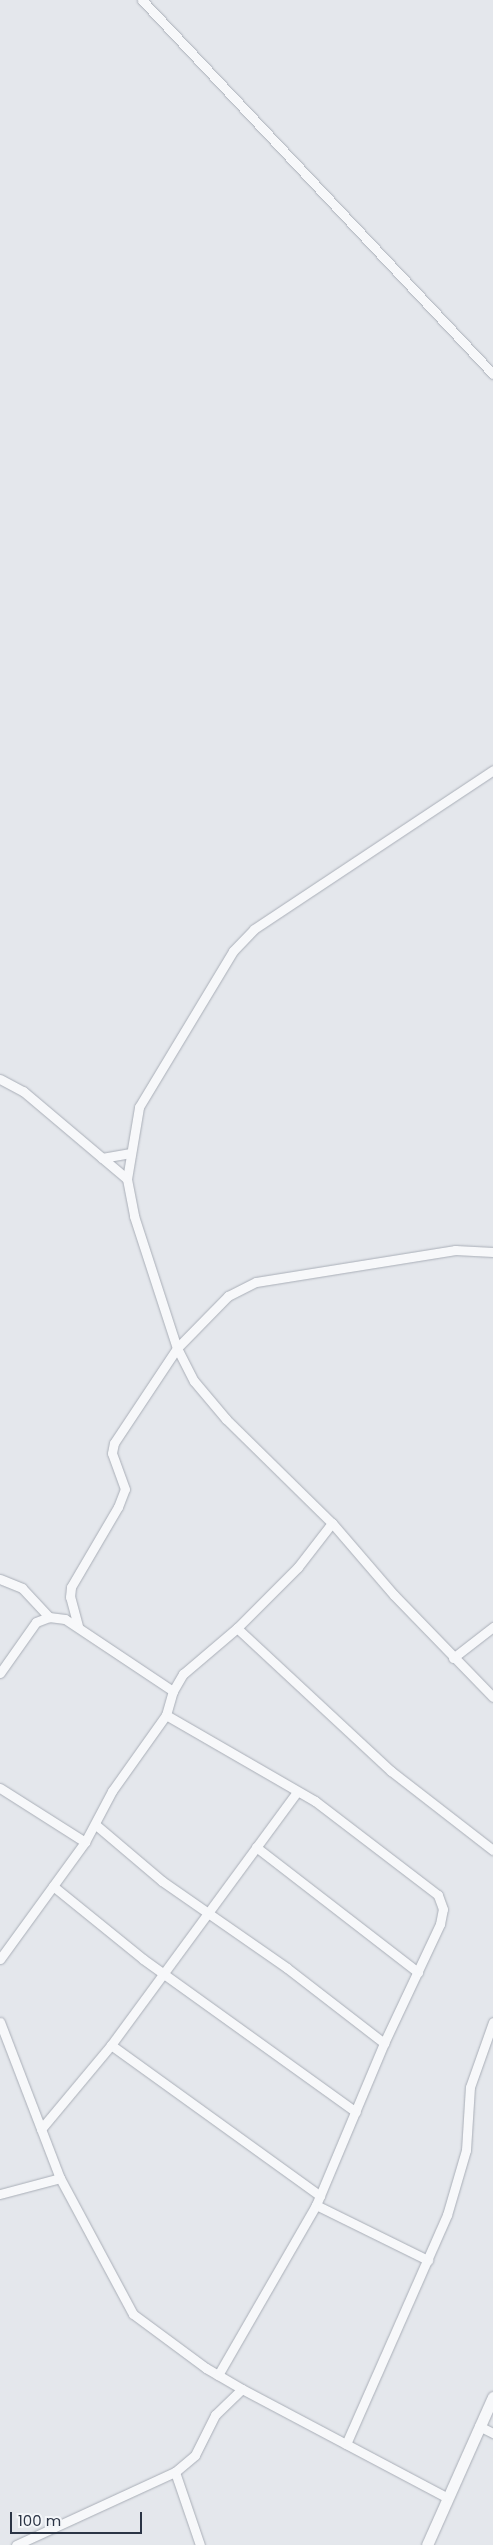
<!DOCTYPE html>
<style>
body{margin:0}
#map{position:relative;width:493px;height:2545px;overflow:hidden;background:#e4e7ec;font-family:Poppins,sans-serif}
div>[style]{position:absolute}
.roads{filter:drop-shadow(0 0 1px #a9aeb7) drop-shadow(0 0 1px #a9aeb7)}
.minor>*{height:9px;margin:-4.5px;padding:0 4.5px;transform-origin:4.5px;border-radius:4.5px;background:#f7f8fa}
.tertiary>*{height:11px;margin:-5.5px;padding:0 5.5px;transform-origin:5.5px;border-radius:5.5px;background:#f7f8fa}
span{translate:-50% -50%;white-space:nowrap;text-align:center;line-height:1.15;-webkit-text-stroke:4.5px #f4f6f9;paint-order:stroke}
.scale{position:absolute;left:10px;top:2512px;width:132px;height:22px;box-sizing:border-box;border:2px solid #2b3445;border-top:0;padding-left:6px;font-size:15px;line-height:18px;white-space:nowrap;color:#2b3445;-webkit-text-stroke:4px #f4f6f9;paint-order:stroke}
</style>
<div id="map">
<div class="roads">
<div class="minor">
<i style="left:142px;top:0;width:513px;rotate:46.82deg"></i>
<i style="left:0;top:1079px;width:26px;rotate:28deg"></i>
<i style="left:23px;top:1091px;width:136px;rotate:40.2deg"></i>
<i style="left:127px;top:1179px;width:38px;rotate:79deg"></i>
<i style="left:134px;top:1216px;width:139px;rotate:72deg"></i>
<i style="left:177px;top:1348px;width:37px;rotate:63deg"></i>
<i style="left:194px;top:1381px;width:50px;rotate:49.9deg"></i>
<i style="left:226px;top:1419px;width:148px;rotate:44.5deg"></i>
<i style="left:332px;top:1523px;width:95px;rotate:49.3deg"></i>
<i style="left:394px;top:1595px;width:142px;rotate:45.9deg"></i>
<i style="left:102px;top:1158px;width:29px;rotate:-10deg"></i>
<i style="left:127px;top:1179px;width:73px;rotate:-80.5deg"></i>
<i style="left:139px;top:1107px;width:182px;rotate:-58.9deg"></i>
<i style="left:233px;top:951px;width:30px;rotate:-46deg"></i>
<i style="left:254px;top:929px;width:287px;rotate:-33.6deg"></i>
<i style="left:332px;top:1523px;width:56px;rotate:127.7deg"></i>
<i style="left:298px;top:1567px;width:86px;rotate:135deg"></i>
<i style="left:237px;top:1628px;width:210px;rotate:42.9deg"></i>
<i style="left:391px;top:1771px;width:129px;rotate:37.8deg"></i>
<i style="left:0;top:1579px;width:24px;rotate:22deg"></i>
<i style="left:22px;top:1588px;width:40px;rotate:47deg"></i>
<i style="left:78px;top:1626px;width:30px;rotate:-105deg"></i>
<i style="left:70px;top:1597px;width:10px;rotate:-84deg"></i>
<i style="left:71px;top:1587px;width:93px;rotate:-59.6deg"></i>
<i style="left:118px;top:1507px;width:19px;rotate:-69deg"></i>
<i style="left:125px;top:1489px;width:38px;rotate:-110deg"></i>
<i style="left:112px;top:1453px;width:10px;rotate:-79deg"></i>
<i style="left:114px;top:1443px;width:114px;rotate:-56.4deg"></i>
<i style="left:177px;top:1348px;width:73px;rotate:-45.6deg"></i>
<i style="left:228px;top:1296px;width:31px;rotate:-27deg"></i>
<i style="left:256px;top:1282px;width:202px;rotate:-9.1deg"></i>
<i style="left:455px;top:1250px;width:38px;rotate:3deg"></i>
<i style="left:453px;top:1658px;width:51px;rotate:-37.8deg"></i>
<i style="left:0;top:1673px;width:62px;rotate:-54.8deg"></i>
<i style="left:36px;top:1622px;width:14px;rotate:-21deg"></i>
<i style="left:49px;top:1617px;width:16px;rotate:7deg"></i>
<i style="left:65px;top:1619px;width:130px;rotate:33.7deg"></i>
<i style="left:0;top:1788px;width:101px;rotate:32.4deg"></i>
<i style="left:96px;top:1825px;width:87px;rotate:40.3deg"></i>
<i style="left:162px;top:1881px;width:152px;rotate:34.8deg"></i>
<i style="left:287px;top:1968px;width:123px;rotate:37.7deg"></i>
<i style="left:256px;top:1847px;width:205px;rotate:37.7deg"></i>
<i style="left:53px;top:1886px;width:116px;rotate:39deg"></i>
<i style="left:143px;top:1959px;width:262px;rotate:35.7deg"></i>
<i style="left:0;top:1959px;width:145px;rotate:-54deg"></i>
<i style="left:85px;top:1842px;width:58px;rotate:-62.1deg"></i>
<i style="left:112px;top:1791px;width:93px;rotate:-54.6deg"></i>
<i style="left:0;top:2022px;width:167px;rotate:69deg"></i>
<i style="left:60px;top:2178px;width:154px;rotate:61.8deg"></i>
<i style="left:133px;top:2314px;width:91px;rotate:36.5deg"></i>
<i style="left:206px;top:2368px;width:42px;rotate:30.3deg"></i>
<i style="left:242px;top:2389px;width:233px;rotate:27.9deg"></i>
<i style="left:111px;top:2045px;width:258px;rotate:35.8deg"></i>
<i style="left:41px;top:2129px;width:109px;rotate:-50.2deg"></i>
<i style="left:111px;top:2045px;width:314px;rotate:-53.7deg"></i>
<i style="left:0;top:2194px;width:62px;rotate:-14.9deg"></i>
<i style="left:316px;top:2205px;width:125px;rotate:26.2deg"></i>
<i style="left:218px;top:2375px;width:196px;rotate:-60deg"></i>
<i style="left:316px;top:2205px;width:176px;rotate:-67.2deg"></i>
<i style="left:384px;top:2043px;width:132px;rotate:-64.8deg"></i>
<i style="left:440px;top:1924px;width:15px;rotate:-79deg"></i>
<i style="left:443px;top:1909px;width:15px;rotate:-110deg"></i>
<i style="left:438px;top:1895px;width:155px;rotate:-142.6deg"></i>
<i style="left:315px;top:1801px;width:172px;rotate:-150deg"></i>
<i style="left:166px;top:1715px;width:25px;rotate:-74deg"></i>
<i style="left:173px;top:1691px;width:20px;rotate:-60deg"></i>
<i style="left:183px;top:1674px;width:71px;rotate:-40.4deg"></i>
<i style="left:479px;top:2426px;width:16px;rotate:27deg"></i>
<i style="left:346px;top:2444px;width:250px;rotate:-66.2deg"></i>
<i style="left:447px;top:2215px;width:68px;rotate:-73.7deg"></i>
<i style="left:466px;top:2150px;width:63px;rotate:-86.4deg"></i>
<i style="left:470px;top:2087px;width:69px;rotate:-70.5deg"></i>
<i style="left:175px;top:2472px;width:77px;rotate:71.1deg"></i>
<i style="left:16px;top:2545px;width:175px;rotate:-24.7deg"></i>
<i style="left:175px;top:2472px;width:26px;rotate:-40deg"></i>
<i style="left:195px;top:2455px;width:45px;rotate:-63.4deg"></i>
<i style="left:215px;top:2415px;width:37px;rotate:-44deg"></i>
</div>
<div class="tertiary">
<i style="left:427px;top:2545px;width:162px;rotate:-66deg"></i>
</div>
</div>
<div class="scale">100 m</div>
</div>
